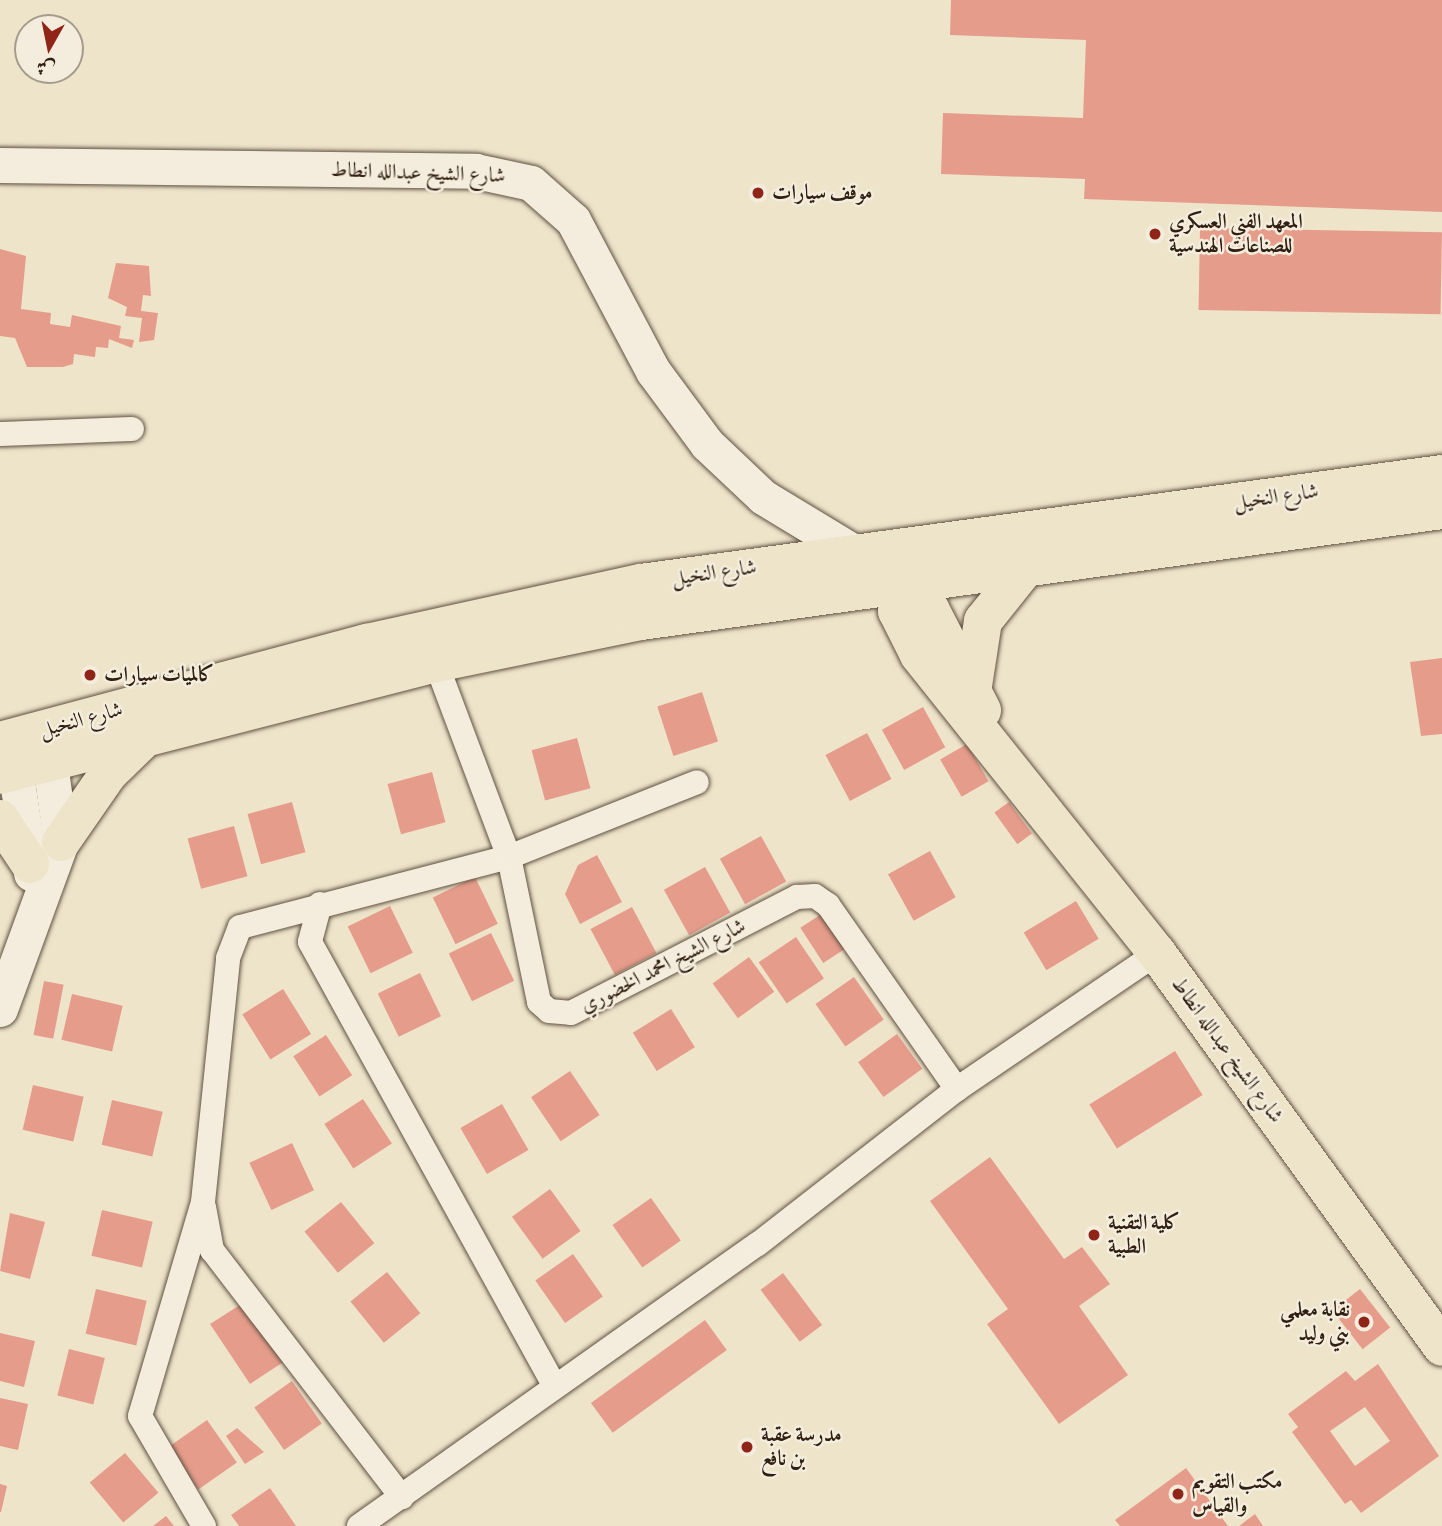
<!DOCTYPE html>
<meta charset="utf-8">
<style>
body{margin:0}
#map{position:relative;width:1442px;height:1526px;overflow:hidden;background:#eee4ca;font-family:"Libre Bodoni",Amiri,serif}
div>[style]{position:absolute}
.building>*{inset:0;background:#e69c8b;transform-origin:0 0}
.roads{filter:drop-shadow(0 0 2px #605141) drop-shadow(0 0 2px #605141)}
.street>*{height:24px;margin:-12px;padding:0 12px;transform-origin:12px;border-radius:12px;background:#f4eddd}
.secondary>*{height:35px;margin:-17.5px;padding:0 17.5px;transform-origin:17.5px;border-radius:17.5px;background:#f4eddd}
.primary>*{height:38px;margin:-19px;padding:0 19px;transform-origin:19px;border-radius:19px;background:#eee4ca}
.dots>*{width:19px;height:19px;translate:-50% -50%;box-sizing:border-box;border:4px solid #f4eddd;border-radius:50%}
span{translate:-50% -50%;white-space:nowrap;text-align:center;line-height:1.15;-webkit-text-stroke:5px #f4eddd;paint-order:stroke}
.street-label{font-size:21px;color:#302013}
.poi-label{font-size:21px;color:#302013;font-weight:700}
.left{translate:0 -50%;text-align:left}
.right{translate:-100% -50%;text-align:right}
.north{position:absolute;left:14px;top:14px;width:70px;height:70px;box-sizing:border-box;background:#f4eddd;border:2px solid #a69b8c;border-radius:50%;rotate:189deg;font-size:19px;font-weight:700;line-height:28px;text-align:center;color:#302013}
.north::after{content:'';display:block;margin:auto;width:24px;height:32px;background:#8f2418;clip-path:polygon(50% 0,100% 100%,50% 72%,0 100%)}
</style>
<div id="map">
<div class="building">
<i style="clip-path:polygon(951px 0,1442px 0,1442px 212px,1084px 199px,1085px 179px,941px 174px,943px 113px,1083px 118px,1086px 40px,950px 35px)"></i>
<i style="left:1200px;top:228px;width:242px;height:82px;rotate:1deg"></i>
<i style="clip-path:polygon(0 249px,26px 256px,21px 309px,51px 313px,50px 324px,70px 327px,72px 315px,121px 326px,119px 338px,134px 340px,132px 348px,109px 339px,108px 348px,96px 347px,95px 357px,74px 354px,73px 364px,63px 367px,27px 367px,15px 338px,0 336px)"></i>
<i style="clip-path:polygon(116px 263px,149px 266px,151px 296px,143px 295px,141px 311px,158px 313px,154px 340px,139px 342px,142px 318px,125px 316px,127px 307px,108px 298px)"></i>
<i style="clip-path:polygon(1442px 658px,1442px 734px,1421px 736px,1410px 662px)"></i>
<i style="left:702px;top:692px;width:52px;height:47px;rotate:72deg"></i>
<i style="left:923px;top:707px;width:46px;height:47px;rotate:61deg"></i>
<i style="left:867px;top:733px;width:52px;height:47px;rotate:62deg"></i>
<i style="left:577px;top:738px;width:52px;height:47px;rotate:75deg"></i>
<i style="left:967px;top:744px;width:43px;height:31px;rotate:60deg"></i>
<i style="left:432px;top:772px;width:52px;height:46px;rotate:75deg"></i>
<i style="left:292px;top:802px;width:52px;height:46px;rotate:75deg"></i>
<i style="left:1009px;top:802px;width:39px;height:18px;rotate:54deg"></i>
<i style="left:234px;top:826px;width:52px;height:48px;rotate:75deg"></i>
<i style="left:761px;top:836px;width:52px;height:47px;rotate:61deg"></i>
<i style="left:930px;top:851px;width:53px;height:48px;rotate:61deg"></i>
<i style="clip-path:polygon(597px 855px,622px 902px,580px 924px,565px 894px,578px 865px)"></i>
<i style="left:705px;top:867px;width:52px;height:47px;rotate:61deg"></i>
<i style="left:475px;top:877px;width:52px;height:47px;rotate:64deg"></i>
<i style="left:1076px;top:901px;width:44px;height:61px;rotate:59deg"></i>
<i style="left:390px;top:906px;width:52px;height:47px;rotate:64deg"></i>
<i style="left:632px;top:907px;width:52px;height:47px;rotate:62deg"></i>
<i style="left:823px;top:913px;width:42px;height:27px;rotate:57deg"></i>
<i style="left:491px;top:933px;width:53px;height:47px;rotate:64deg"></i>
<i style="left:796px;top:937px;width:50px;height:45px;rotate:56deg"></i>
<i style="left:749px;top:957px;width:43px;height:45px;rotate:54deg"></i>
<i style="left:420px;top:973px;width:48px;height:47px;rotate:64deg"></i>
<i style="left:854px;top:977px;width:52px;height:47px;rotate:55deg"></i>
<i style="left:44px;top:981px;width:20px;height:55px;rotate:11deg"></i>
<i style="left:283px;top:989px;width:53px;height:48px;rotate:58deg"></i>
<i style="left:72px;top:994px;width:52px;height:47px;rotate:13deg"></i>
<i style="left:671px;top:1009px;width:45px;height:45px;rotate:58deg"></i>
<i style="left:897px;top:1034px;width:43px;height:48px;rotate:54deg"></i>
<i style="left:326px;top:1035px;width:48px;height:39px;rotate:57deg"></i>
<i style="left:1175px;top:1051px;width:52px;height:101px;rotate:58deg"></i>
<i style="left:570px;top:1071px;width:53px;height:47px;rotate:56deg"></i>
<i style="left:33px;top:1085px;width:52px;height:46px;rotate:13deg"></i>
<i style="left:363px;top:1099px;width:53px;height:46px;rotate:57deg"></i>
<i style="left:112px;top:1100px;width:52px;height:46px;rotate:13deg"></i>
<i style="left:502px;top:1104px;width:53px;height:48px;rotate:60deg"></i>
<i style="left:292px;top:1143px;width:52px;height:47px;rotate:65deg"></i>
<i style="clip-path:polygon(990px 1157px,1064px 1259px,1082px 1247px,1110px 1284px,1079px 1306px,1128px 1375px,1059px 1424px,987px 1324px,1008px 1309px,930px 1201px)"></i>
<i style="left:550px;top:1189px;width:52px;height:47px;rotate:54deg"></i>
<i style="left:651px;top:1198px;width:52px;height:47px;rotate:55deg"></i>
<i style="left:341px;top:1202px;width:53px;height:47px;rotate:51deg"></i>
<i style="left:102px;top:1210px;width:52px;height:47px;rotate:13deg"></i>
<i style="clip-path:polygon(10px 1213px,45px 1222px,30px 1279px,0 1271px)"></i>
<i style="left:573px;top:1254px;width:52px;height:46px;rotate:55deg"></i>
<i style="left:387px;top:1272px;width:53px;height:47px;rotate:51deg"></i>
<i style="left:783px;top:1273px;width:65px;height:28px;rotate:53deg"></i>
<i style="left:96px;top:1289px;width:52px;height:46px;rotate:13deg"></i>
<i style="left:1360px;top:1289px;width:49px;height:35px;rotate:52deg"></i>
<i style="clip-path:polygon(240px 1305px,252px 1323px,260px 1318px,288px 1359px,250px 1384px,210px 1324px)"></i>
<i style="left:705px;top:1320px;width:37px;height:141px;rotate:54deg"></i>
<i style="clip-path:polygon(0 1333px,35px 1341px,24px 1387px,0 1381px)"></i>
<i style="left:69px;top:1349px;width:37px;height:48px;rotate:14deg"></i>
<i style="clip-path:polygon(evenodd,1378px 1364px,1439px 1456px,1361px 1513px,1351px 1500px,1345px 1504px,1292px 1432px,1298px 1427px,1288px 1414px,1346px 1371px,1355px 1381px,1378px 1364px,1365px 1407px,1390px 1441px,1355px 1466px,1330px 1431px,1365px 1407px)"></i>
<i style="left:292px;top:1381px;width:52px;height:46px;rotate:55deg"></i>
<i style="clip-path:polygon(0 1398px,28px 1404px,18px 1450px,0 1446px)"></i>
<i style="left:207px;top:1420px;width:52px;height:47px;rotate:55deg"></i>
<i style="clip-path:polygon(237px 1428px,264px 1452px,245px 1464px,226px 1436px)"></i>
<i style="left:125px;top:1453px;width:52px;height:46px;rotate:50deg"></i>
<i style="clip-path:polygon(1186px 1468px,1228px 1526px,1120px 1526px,1115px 1520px)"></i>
<i style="clip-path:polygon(0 1484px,7px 1486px,1px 1512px,0 1512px)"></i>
<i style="clip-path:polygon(270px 1488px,296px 1526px,239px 1526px,231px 1515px)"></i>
<i style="clip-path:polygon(1255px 1514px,1263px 1526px,1239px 1526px)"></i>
<i style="clip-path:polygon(166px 1516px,174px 1526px,153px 1526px)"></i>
</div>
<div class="roads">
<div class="street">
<i style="left:0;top:434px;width:132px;rotate:-2.2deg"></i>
<i style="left:436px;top:663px;width:207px;rotate:69.4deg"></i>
<i style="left:509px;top:857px;width:148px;rotate:78.3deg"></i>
<i style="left:539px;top:1002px;width:13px;rotate:42deg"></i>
<i style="left:549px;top:1011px;width:22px;rotate:5deg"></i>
<i style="left:571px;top:1013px;width:254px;rotate:-27.2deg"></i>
<i style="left:797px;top:897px;width:18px;rotate:-3deg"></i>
<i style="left:815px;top:896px;width:16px;rotate:35deg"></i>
<i style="left:828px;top:905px;width:225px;rotate:55deg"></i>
<i style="left:320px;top:904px;width:39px;rotate:105deg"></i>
<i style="left:310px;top:942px;width:506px;rotate:61.15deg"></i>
<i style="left:204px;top:1207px;width:44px;rotate:79.5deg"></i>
<i style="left:212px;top:1250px;width:312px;rotate:52.5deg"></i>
<i style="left:204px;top:1526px;width:127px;rotate:-120.2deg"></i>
<i style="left:140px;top:1416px;width:223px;rotate:-73.6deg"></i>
<i style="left:203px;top:1202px;width:245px;rotate:-84.1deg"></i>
<i style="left:228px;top:958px;width:33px;rotate:-69deg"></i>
<i style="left:240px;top:927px;width:278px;rotate:-14.6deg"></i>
<i style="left:509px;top:857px;width:202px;rotate:-21.7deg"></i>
<i style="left:359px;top:1526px;width:489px;rotate:-35.3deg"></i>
<i style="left:758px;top:1244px;width:252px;rotate:-37.9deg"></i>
<i style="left:957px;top:1089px;width:242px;rotate:-34.2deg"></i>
</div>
<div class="secondary">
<i style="left:0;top:165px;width:476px;rotate:0.7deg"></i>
<i style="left:476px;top:171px;width:56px;rotate:12.3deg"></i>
<i style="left:531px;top:183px;width:56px;rotate:41.4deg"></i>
<i style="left:573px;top:220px;width:171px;rotate:62.1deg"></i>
<i style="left:653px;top:371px;width:91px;rotate:53.5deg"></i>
<i style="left:707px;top:444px;width:77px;rotate:43.4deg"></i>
<i style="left:763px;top:497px;width:110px;rotate:31.2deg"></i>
<i style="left:11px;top:742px;width:133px;rotate:81.3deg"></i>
<i style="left:0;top:1009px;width:178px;rotate:-69.9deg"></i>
<i style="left:61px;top:842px;width:108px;rotate:-98deg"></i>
</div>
<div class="primary">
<i style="left:907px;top:556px;width:56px;rotate:100.3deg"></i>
<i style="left:897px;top:611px;width:49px;rotate:63.4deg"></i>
<i style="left:919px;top:655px;width:381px;rotate:51.4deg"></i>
<i style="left:1157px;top:953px;width:486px;rotate:54.1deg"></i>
<i style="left:887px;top:572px;width:57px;rotate:40.7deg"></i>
<i style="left:930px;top:609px;width:114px;rotate:62.8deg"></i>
<i style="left:972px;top:692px;width:72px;rotate:-81.2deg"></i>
<i style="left:983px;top:621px;width:70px;rotate:-51.3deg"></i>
<i style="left:0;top:741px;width:380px;rotate:-15deg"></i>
<i style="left:367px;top:643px;width:280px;rotate:-12.4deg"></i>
<i style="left:641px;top:583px;width:808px;rotate:-7.75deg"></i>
<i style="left:0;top:775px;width:450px;rotate:-14.4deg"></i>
<i style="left:436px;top:663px;width:209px;rotate:-11.6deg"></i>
<i style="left:641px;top:621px;width:809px;rotate:-7.89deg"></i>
<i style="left:0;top:819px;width:54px;rotate:56.3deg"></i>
<i style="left:61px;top:842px;width:83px;rotate:-55.3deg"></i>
<i style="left:108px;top:774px;width:52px;rotate:-44.2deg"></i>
</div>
</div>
<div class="dots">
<i style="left:758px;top:193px;background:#8f2418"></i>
<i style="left:1155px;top:234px;background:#8f2418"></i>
<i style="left:90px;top:675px;background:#8f2418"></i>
<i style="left:1094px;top:1235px;background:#8f2418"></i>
<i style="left:1364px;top:1322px;background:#8f2418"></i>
<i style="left:747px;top:1447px;background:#8f2418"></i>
<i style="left:1178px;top:1494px;background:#8f2418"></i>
</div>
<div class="street-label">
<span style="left:418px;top:173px;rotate:2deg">شارع الشيخ عبدالله انطاط</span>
<span style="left:1276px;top:497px;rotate:-8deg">شارع النخيل</span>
<span style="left:714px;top:573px;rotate:-8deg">شارع النخيل</span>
<span style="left:81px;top:720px;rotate:-15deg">شارع النخيل</span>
<span style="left:663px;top:966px;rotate:-27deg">شارع الشيخ امحمد الخضوري</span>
<span style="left:1227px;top:1050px;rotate:54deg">شارع الشيخ عبدالله انطاط</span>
</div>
<div class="poi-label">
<span class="left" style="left:772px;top:193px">موقف سيارات</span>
<span class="left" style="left:1169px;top:234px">المعهد الفني العسكري<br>للصناعات الهندسية</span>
<span class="left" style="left:104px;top:675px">كالميات سيارات</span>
<span class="left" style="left:1108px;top:1235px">كلية التقنية<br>الطبية</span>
<span class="right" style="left:1350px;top:1322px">نقابة معلمي<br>بني وليد</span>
<span class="left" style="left:761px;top:1447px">مدرسة عقبة<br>بن نافع</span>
<span class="left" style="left:1192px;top:1494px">مكتب التقويم<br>والقياس</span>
</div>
<div class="north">ش</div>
</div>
